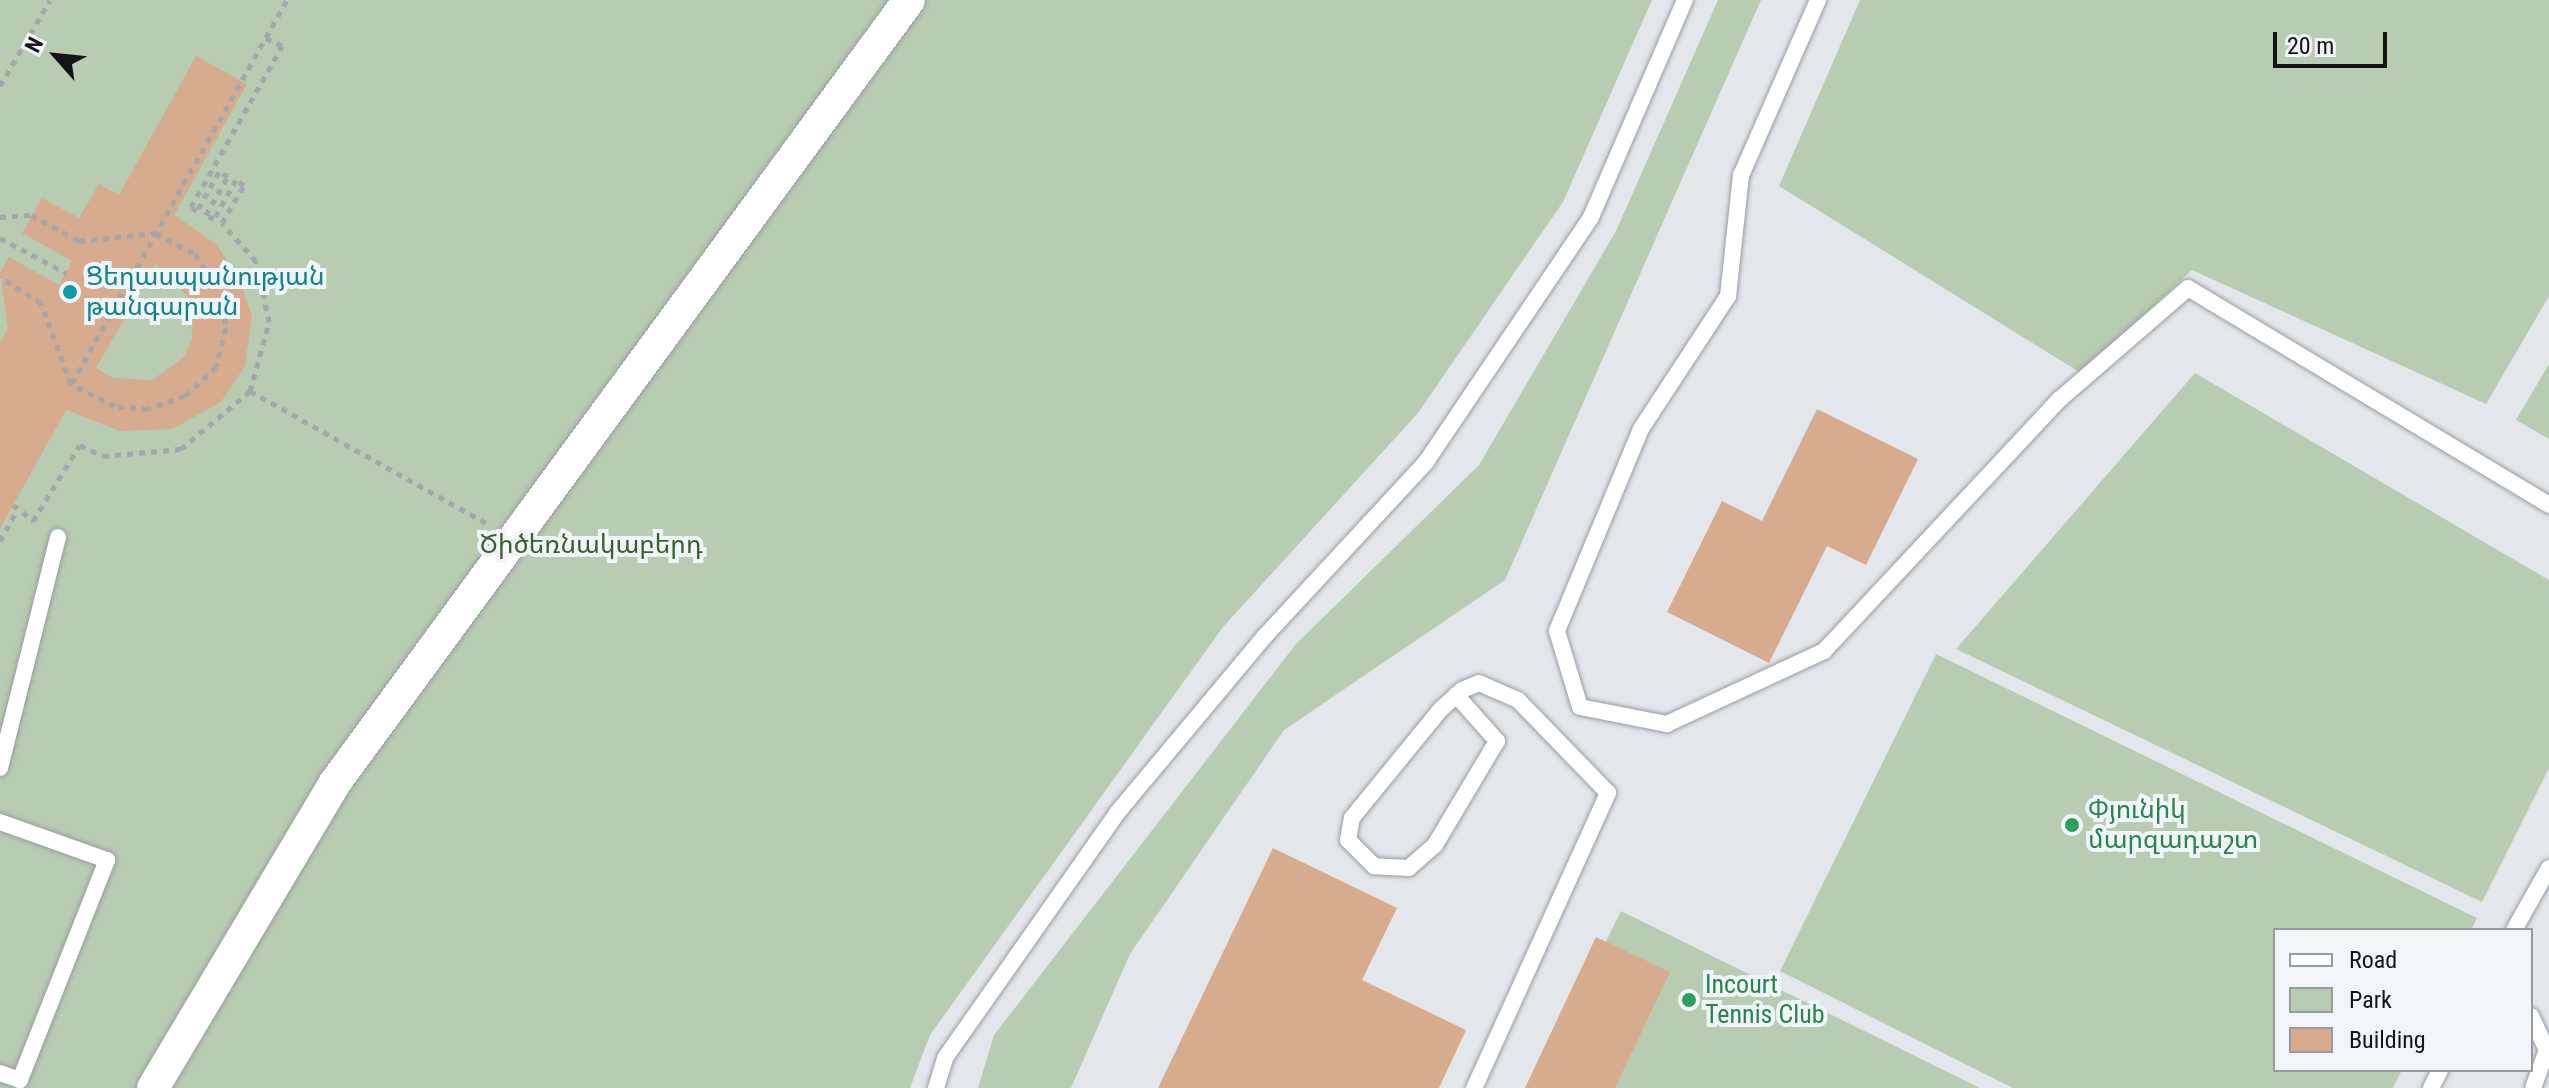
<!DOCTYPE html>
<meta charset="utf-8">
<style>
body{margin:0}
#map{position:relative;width:2549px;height:1088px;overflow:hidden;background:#e3e7ec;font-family:"Roboto Condensed","Noto Sans Armenian",sans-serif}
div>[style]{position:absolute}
.green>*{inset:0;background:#b7ccb1}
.building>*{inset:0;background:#d7ab8d}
.path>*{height:5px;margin-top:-2.5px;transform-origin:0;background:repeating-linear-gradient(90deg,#a3a6aa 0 6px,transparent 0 12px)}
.roads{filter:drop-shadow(0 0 2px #989ca0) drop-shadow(0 0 2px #989ca0)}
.lane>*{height:16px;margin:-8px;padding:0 8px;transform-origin:8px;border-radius:8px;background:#fff}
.street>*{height:32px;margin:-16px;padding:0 16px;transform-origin:16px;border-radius:16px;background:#fff}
.dots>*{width:22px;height:22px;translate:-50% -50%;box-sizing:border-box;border:4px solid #f1f5f9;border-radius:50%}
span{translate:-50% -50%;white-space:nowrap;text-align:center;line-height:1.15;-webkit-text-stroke:8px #f1f5f9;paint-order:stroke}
.culture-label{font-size:26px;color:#0d838f}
.left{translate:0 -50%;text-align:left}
.park-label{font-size:26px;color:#39622b}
.leisure-label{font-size:26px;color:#27864d}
.legend{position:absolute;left:2273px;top:928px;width:260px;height:144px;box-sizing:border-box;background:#f1f5f9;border:2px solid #989b9e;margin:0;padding:10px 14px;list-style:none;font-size:24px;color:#131416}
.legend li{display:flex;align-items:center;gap:16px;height:40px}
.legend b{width:40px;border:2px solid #989b9e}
.north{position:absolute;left:16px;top:16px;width:80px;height:80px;-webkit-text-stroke:6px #f1f5f9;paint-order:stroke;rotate:297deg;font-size:22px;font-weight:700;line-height:32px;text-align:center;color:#131416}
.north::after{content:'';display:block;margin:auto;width:28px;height:36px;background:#131416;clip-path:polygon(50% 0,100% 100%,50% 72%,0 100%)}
.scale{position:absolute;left:2273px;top:32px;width:114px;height:36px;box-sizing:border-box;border:4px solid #131416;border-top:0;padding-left:10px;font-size:24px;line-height:28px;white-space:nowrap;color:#131416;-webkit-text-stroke:6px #f1f5f9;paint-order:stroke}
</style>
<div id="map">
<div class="green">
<i style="clip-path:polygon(0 0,1652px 0,1563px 202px,1418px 413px,1223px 627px,930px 1035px,910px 1088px,0 1088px)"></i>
<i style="clip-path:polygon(1718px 0,1761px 0,1505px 580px,1284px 730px,1130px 954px,1071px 1088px,978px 1088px,994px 1035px,1296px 644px,1479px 465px,1616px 231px)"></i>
<i style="clip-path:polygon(1860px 0,2549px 0,2549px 296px,2486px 404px,2192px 270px,2081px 373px,1779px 186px)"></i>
<i style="clip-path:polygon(2549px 364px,2549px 439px,2516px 420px)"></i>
<i style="clip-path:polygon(2195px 373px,2549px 580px,2549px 768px,2482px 902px,1956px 649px)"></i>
<i style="clip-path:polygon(1936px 654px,2477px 918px,2471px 930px,2275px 930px,2275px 1070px,2402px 1070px,2393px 1088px,2013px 1088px,1780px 971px)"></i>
<i style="clip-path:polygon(1621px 911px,1980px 1088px,1533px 1088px)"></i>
</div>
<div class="building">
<i style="clip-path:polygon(evenodd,196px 56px,247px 84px,174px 215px,216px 244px,239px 279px,252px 316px,245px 366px,221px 402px,173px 429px,120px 431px,66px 410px,0 529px,0 343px,8px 328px,0 273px,9px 257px,59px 285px,72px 261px,22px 233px,42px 198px,79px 218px,99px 184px,119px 195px,196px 56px,156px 264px,191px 300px,192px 339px,184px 357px,152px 380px,113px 378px,96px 368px,156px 264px)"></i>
<i style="clip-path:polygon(1817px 409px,1918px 459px,1866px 565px,1827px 546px,1769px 663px,1667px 612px,1722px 501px,1762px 521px)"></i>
<i style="clip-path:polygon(1273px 848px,1397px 908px,1362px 980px,1466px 1030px,1439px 1088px,1158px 1088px)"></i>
<i style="clip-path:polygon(1596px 937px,1670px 972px,1615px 1088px,1525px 1088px)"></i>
</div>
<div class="path">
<i style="left:0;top:86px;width:99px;rotate:-59.8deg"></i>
<i style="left:0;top:217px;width:31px;rotate:-4deg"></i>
<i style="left:31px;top:215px;width:55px;rotate:28.4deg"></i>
<i style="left:79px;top:241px;width:77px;rotate:-5.9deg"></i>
<i style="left:156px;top:233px;width:44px;rotate:28.3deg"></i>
<i style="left:195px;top:254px;width:48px;rotate:56deg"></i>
<i style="left:222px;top:294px;width:34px;rotate:83deg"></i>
<i style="left:226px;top:328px;width:40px;rotate:104.4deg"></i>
<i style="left:216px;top:367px;width:42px;rotate:136.9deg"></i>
<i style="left:185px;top:396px;width:39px;rotate:161deg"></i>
<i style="left:148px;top:409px;width:33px;rotate:-175deg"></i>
<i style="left:115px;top:406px;width:49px;rotate:-153.4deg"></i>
<i style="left:71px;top:384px;width:86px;rotate:-110.3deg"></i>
<i style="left:41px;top:303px;width:49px;rotate:-147.6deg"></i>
<i style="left:0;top:238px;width:75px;rotate:27.9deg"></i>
<i style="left:72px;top:383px;width:439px;rotate:-60.7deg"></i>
<i style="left:250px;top:391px;width:270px;rotate:29.2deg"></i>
<i style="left:13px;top:505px;width:26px;rotate:37deg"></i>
<i style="left:33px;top:521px;width:89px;rotate:-58.3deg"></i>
<i style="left:80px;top:445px;width:25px;rotate:26deg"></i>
<i style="left:103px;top:456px;width:78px;rotate:-5.1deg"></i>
<i style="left:181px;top:449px;width:90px;rotate:-40deg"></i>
<i style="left:250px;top:391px;width:72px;rotate:-74.6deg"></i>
<i style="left:269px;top:322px;width:62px;rotate:-102deg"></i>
<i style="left:256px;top:261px;width:51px;rotate:-131.8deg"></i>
<i style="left:222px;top:223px;width:44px;rotate:-59.9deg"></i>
<i style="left:244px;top:185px;width:9px;rotate:-148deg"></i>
<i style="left:236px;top:180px;width:45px;rotate:119.4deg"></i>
<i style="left:214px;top:219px;width:9px;rotate:-153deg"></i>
<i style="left:206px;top:215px;width:45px;rotate:-60.6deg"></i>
<i style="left:228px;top:176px;width:10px;rotate:-156deg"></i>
<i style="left:219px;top:172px;width:45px;rotate:119.4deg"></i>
<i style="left:197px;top:211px;width:7px;rotate:-146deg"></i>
<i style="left:191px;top:207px;width:185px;rotate:-60.5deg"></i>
<i style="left:282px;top:46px;width:18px;rotate:-153deg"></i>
<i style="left:0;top:541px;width:35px;rotate:-61deg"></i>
</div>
<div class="roads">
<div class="lane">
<i style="left:1818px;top:0;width:191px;rotate:113.7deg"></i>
<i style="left:1741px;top:175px;width:122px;rotate:96.1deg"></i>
<i style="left:1728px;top:296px;width:159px;rotate:123.2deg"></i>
<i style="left:1641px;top:429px;width:219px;rotate:112.6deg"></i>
<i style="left:1557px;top:631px;width:79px;rotate:73.2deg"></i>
<i style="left:1580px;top:707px;width:89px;rotate:11.1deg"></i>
<i style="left:1667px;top:724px;width:173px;rotate:-24.9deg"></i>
<i style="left:1824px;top:651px;width:345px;rotate:-46.9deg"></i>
<i style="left:2060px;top:399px;width:169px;rotate:-40.9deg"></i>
<i style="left:2188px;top:288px;width:421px;rotate:31deg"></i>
<i style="left:1456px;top:695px;width:62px;rotate:48.3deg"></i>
<i style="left:1497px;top:741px;width:121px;rotate:120.8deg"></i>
<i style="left:1435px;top:845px;width:35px;rotate:139deg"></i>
<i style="left:1409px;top:868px;width:35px;rotate:-177deg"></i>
<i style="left:1374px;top:866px;width:37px;rotate:-135deg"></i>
<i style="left:1348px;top:840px;width:22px;rotate:-80deg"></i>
<i style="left:1352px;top:818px;width:139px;rotate:-50.8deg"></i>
<i style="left:1440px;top:710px;width:30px;rotate:-42deg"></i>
<i style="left:1462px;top:690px;width:18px;rotate:-22deg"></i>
<i style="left:1479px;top:683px;width:43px;rotate:23.6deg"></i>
<i style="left:1518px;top:700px;width:129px;rotate:45.9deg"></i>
<i style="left:1608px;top:793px;width:324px;rotate:114.4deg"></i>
<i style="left:0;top:768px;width:238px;rotate:-75.9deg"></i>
<i style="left:0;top:822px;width:114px;rotate:19.6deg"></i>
<i style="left:107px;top:860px;width:237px;rotate:111.6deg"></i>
<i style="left:20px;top:1080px;width:21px;rotate:-161deg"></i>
<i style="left:2514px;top:930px;width:71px;rotate:-60.6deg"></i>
<i style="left:2531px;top:1016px;width:38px;rotate:65deg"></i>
<i style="left:2547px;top:1050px;width:40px;rotate:110.2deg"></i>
<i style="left:936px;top:1088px;width:31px;rotate:-73deg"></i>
<i style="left:945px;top:1058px;width:299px;rotate:-54.9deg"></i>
<i style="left:1117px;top:813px;width:231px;rotate:-50.1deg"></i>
<i style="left:1265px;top:636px;width:237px;rotate:-47.2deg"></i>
<i style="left:1426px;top:462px;width:295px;rotate:-56deg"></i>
<i style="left:1591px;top:217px;width:236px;rotate:-66.6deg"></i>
<i style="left:2431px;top:1088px;width:20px;rotate:-63deg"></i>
</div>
<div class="street">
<i style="left:153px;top:1088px;width:354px;rotate:-59.2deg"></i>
<i style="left:334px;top:784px;width:972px;rotate:-53.74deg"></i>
</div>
</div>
<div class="dots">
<i style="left:70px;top:292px;background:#0f9aa8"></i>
<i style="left:2072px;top:825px;background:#2e9e5b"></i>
<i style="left:1689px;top:1000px;background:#2e9e5b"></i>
</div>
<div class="culture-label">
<span class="left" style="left:86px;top:292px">Ցեղասպանության<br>թանգարան</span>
</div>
<div class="park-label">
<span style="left:591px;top:545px">Ծիծեռնակաբերդ</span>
</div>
<div class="leisure-label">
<span class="left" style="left:2088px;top:825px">Փյունիկ<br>մարզադաշտ</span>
<span class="left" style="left:1705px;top:1000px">Incourt<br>Tennis Club</span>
</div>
<ul class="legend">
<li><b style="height:10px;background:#fff"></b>Road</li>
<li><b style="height:22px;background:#b7ccb1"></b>Park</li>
<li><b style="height:22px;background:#d7ab8d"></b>Building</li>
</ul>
<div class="north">N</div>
<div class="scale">20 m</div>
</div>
